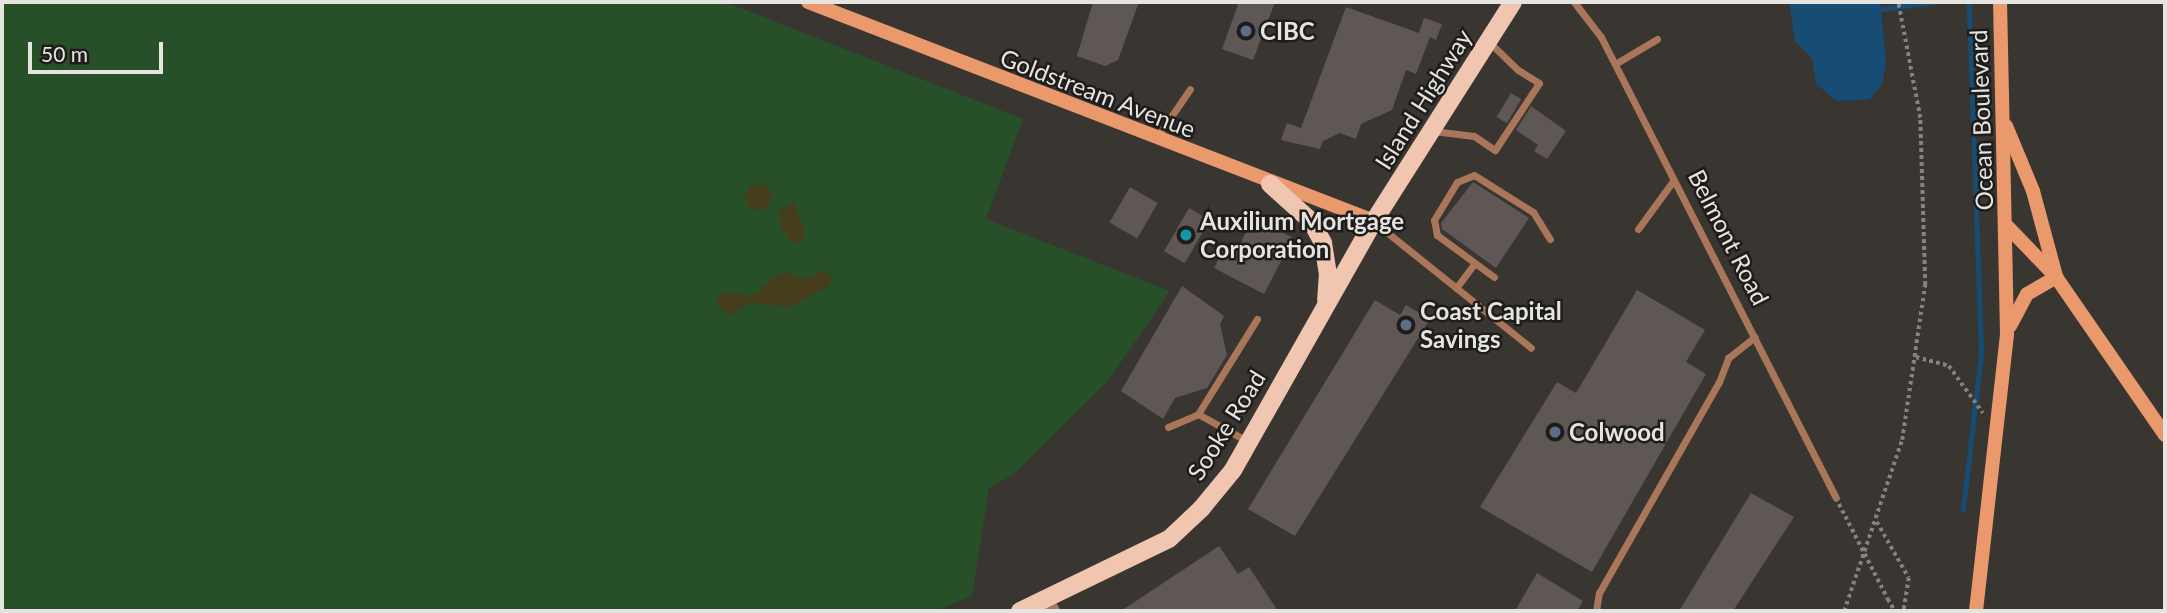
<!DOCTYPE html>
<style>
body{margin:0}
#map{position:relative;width:2167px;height:613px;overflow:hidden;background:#393531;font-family:Lato,sans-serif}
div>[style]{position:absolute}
.green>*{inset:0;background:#274f28}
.sand>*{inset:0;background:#463d1d}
.round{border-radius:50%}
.water>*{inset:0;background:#174c74}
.stream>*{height:5px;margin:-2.5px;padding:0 2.5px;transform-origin:2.5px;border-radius:2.5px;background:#174c74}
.building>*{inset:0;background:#5e5756;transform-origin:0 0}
.path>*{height:3.5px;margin-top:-1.75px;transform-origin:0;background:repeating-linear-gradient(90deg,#86827f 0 3.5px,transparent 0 7px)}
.lane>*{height:7px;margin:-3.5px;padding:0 3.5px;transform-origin:3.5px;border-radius:3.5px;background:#a9765a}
.street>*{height:14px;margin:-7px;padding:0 7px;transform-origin:7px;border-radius:7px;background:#a9765a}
.secondary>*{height:14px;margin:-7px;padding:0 7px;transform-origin:7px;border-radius:7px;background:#ea996c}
.primary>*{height:18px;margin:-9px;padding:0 9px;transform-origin:9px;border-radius:9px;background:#f1c6b0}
.path-bridge>*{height:3.5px;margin-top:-1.75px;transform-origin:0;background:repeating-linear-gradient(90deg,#86827f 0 3.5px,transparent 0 7px)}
.dots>*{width:19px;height:19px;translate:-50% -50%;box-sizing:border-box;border:4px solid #1f1d1b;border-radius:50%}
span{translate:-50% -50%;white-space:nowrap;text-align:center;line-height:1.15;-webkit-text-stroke:5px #1f1d1b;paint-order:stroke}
.poi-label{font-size:24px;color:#e6e4e1;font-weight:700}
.left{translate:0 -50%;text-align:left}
.street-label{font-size:24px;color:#e6e4e1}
.frame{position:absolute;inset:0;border:4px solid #e6e4e1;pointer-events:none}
.scale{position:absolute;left:28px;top:42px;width:135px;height:32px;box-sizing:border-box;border:4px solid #e6e4e1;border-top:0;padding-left:9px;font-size:21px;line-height:24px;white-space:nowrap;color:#e6e4e1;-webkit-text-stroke:5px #1f1d1b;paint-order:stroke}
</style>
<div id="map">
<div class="green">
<i style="clip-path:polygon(2px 2px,725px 2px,1023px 119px,986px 219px,1170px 291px,1108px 381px,1014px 474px,989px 488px,972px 596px,936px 611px,2px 611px)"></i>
</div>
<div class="sand">
<i class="round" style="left:745px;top:184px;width:26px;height:26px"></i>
<i style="clip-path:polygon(794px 203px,805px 231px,802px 240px,795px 244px,781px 229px,778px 211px)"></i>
<i style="clip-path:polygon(823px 270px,832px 277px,830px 285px,791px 307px,748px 303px,730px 316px,716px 303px,720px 292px,752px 296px,774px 277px,785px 273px,807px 279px)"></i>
</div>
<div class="water">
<i style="clip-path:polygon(1789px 2px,1880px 2px,1886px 63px,1882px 84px,1870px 99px,1837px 101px,1816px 84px,1812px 58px,1795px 41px)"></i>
</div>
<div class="stream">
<i style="left:1882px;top:9px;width:52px;rotate:-7.7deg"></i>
<i style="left:1963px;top:509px;width:157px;rotate:-83.4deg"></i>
<i style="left:1981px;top:353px;width:351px;rotate:-92deg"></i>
</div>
<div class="building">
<i style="clip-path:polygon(1093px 2px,1139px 2px,1118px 60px,1105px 66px,1077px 56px)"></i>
<i style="clip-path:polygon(1239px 2px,1275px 2px,1253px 60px,1222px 49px)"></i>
<i style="clip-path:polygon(1346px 7px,1419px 33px,1424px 18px,1442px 24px,1436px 40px,1430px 37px,1416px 74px,1406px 70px,1392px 110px,1361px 124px,1356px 139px,1340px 133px,1323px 141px,1320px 149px,1281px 140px,1287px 123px,1301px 128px)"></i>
<i style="left:1511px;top:93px;width:12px;height:28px;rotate:31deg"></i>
<i style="clip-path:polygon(1531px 106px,1566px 131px,1547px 159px,1534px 151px,1538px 145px,1516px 130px)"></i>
<i style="clip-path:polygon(1473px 182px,1529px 218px,1496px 268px,1442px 229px,1441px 223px)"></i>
<i style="left:1130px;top:187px;width:32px;height:41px;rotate:30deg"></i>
<i style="left:1189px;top:208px;width:24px;height:50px;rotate:30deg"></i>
<i style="clip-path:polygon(1254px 217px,1293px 238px,1264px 294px,1214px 268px,1226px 244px,1237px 250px)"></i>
<i style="clip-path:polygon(1182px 286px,1224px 316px,1220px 324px,1227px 355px,1207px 388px,1175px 398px,1163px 419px,1121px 391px)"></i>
<i style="clip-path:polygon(1637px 290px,1705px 330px,1686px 362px,1706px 374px,1592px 572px,1480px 507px,1557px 382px,1576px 393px)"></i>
<i style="clip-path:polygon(1375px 300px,1400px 315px,1406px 305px,1430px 319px,1295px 536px,1248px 509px)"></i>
<i style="clip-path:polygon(1751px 493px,1794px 517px,1733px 611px,1679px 611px)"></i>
<i style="clip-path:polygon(1219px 546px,1238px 574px,1249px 567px,1278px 611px,1121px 611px)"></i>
<i style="clip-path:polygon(1537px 573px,1583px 601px,1577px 611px,1515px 611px)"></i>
</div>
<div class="path">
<i style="left:1916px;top:357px;width:34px;rotate:15deg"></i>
<i style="left:1949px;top:366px;width:58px;rotate:54.1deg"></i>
<i style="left:1877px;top:522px;width:64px;rotate:60.3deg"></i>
<i style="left:1909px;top:578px;width:33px;rotate:99deg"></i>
<i style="left:1888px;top:599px;width:14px;rotate:60deg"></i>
<i style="left:1844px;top:611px;width:181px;rotate:-71.3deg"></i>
<i style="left:1902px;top:440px;width:157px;rotate:-81.6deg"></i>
<i style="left:1925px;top:285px;width:167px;rotate:-91.7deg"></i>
<i style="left:1920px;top:118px;width:118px;rotate:-100.7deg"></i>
</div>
<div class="lane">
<i style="left:1574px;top:2px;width:44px;rotate:52.4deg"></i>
<i style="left:1601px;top:37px;width:517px;rotate:62.99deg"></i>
<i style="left:1615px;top:64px;width:49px;rotate:-30.8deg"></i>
<i style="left:1433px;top:131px;width:41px;rotate:7deg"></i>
<i style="left:1474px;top:136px;width:25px;rotate:34deg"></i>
<i style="left:1495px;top:150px;width:80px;rotate:-56.7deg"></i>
<i style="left:1539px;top:83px;width:25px;rotate:-148deg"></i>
<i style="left:1518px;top:70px;width:40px;rotate:-136deg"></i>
<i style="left:1157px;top:137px;width:58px;rotate:-55.5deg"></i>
<i style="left:1374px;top:222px;width:201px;rotate:38.7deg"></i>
<i style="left:1638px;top:229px;width:59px;rotate:-53.9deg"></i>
<i style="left:1494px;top:277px;width:71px;rotate:-143.6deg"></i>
<i style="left:1437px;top:235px;width:15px;rotate:-101deg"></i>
<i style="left:1434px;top:220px;width:44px;rotate:-58.8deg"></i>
<i style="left:1457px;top:182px;width:18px;rotate:-22deg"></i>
<i style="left:1474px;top:175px;width:70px;rotate:32.1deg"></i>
<i style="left:1533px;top:212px;width:32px;rotate:58deg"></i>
<i style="left:1456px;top:288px;width:31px;rotate:-53deg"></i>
<i style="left:1198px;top:414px;width:112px;rotate:-58.2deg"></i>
<i style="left:1168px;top:427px;width:33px;rotate:-23deg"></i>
<i style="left:1198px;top:414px;width:58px;rotate:28.8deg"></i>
<i style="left:1596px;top:611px;width:18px;rotate:-81deg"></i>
<i style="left:1599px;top:593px;width:243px;rotate:-60.4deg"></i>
<i style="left:1719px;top:382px;width:26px;rotate:-69deg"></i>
<i style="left:1728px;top:358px;width:34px;rotate:-38deg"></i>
</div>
<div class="street">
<i style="left:1046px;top:599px;width:14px;rotate:60deg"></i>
</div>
<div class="secondary">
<i style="left:808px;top:2px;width:607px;rotate:21.15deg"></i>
<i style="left:2006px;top:126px;width:70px;rotate:67.4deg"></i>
<i style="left:2033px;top:191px;width:88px;rotate:74.9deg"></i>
<i style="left:2007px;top:226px;width:71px;rotate:46.1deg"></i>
<i style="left:2056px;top:277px;width:192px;rotate:55.4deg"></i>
<i style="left:2010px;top:326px;width:36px;rotate:-62deg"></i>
<i style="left:2027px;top:294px;width:34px;rotate:-30deg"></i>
<i style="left:1976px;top:611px;width:279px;rotate:-83.6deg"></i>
<i style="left:2007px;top:334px;width:332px;rotate:-91.2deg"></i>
</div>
<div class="primary">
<i style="left:1270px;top:184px;width:55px;rotate:42.1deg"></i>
<i style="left:1311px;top:221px;width:25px;rotate:61deg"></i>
<i style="left:1323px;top:243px;width:30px;rotate:81deg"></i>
<i style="left:1328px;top:273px;width:27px;rotate:94deg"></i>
<i style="left:1020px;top:611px;width:165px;rotate:-25.8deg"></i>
<i style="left:1169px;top:539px;width:44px;rotate:-43.2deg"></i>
<i style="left:1201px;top:509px;width:50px;rotate:-50.6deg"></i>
<i style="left:1233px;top:470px;width:286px;rotate:-60.5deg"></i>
<i style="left:1374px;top:221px;width:259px;rotate:-57.6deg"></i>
</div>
<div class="path-bridge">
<i style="left:1836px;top:498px;width:114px;rotate:62.8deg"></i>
</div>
<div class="dots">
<i style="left:1246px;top:31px;background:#5c6f8a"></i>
<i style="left:1186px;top:235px;background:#0f9aa8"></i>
<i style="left:1406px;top:325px;background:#5c6f8a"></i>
<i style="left:1555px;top:432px;background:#5c6f8a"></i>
</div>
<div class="poi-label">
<span class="left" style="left:1260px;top:31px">CIBC</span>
<span class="left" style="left:1200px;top:235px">Auxilium Mortgage<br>Corporation</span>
<span class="left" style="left:1420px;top:325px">Coast Capital<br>Savings</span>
<span class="left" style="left:1569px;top:432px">Colwood</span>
</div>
<div class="street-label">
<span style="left:1098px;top:93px;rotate:21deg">Goldstream Avenue</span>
<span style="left:1423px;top:99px;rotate:-58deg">Island Highway</span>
<span style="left:1981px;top:120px;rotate:-92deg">Ocean Boulevard</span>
<span style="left:1729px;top:237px;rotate:63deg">Belmont Road</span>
<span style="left:1226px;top:425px;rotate:-58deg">Sooke Road</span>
</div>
<div class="frame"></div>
<div class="scale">50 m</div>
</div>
